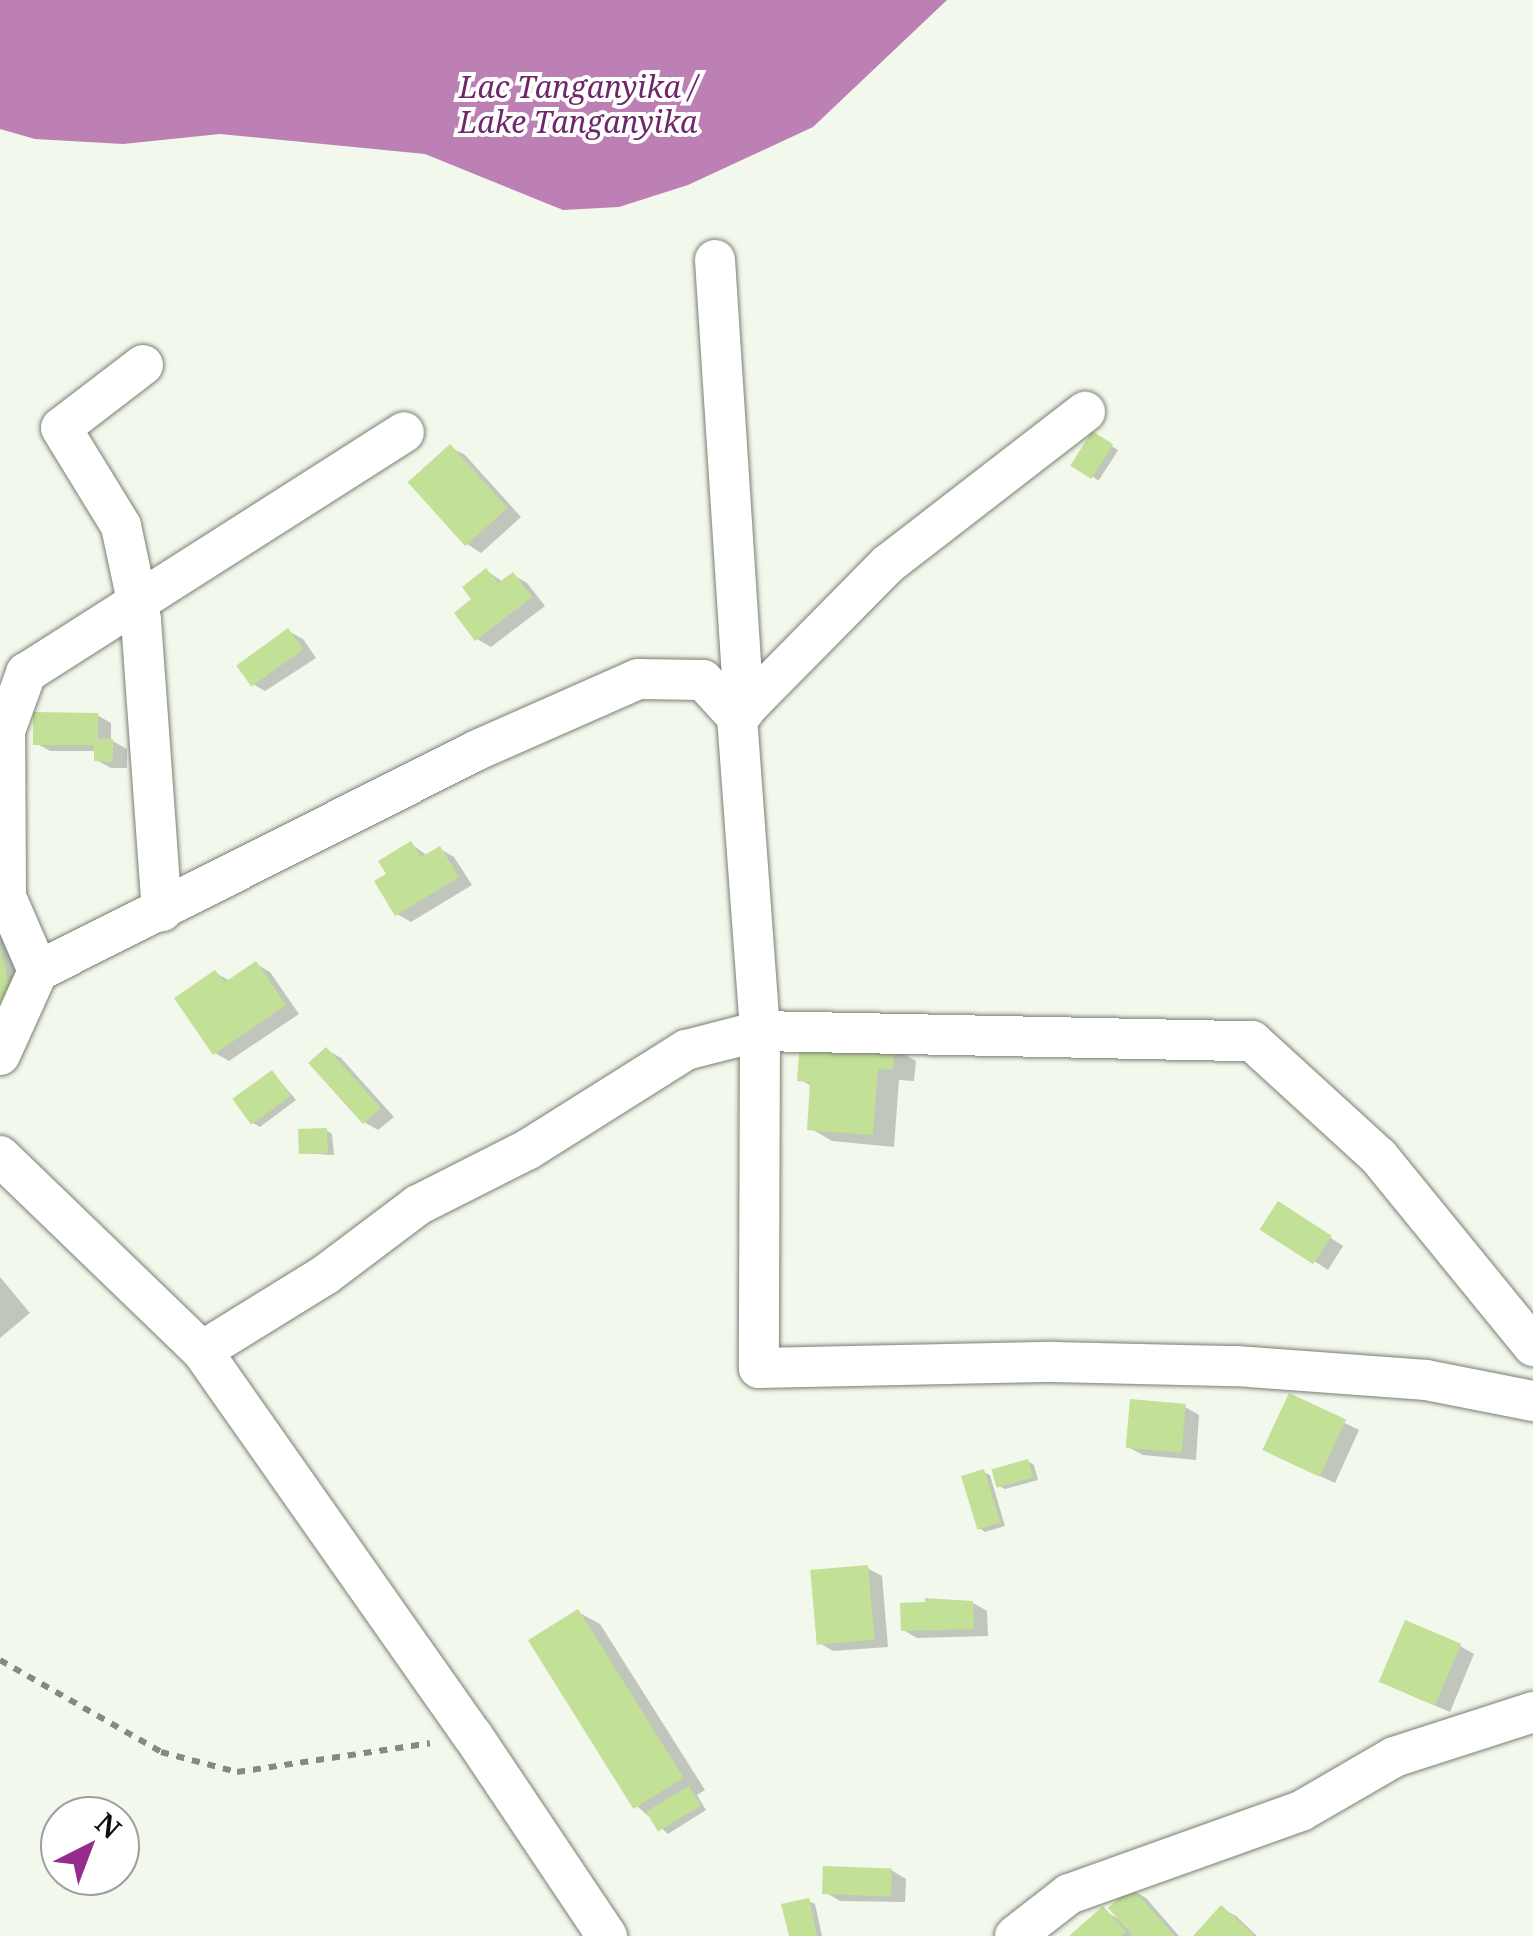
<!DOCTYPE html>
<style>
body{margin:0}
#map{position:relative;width:1533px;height:1936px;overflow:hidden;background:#f2f8eb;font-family:"Noto Serif",serif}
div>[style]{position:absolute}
.water>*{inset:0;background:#bd80b5}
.shadow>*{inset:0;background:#0003;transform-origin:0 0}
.building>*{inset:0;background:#c2e096;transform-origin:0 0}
.path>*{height:6px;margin-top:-3px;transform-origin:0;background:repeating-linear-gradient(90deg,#858980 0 8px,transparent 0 16px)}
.roads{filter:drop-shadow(0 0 2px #7a7f73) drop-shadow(0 0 2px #7a7f73)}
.minor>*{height:40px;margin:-20px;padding:0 20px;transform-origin:20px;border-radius:20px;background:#fff}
span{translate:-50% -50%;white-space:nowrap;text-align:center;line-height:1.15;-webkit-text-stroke:8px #fff;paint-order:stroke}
.water-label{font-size:30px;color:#6f2769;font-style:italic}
.north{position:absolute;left:40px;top:1796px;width:100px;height:100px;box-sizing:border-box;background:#fff;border:2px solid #9e9f9d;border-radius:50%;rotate:42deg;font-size:28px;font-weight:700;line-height:40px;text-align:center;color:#0c0e09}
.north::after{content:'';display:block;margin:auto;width:35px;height:45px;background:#962b8e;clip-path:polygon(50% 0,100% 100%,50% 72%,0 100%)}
</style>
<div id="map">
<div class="water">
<i style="clip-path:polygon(0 0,947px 0,813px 127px,688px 185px,619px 207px,563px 210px,425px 154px,220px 134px,123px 144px,35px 139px,0 129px)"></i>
</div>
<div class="shadow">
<i style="left:1093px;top:434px;width:30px;height:36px;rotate:33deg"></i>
<i style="clip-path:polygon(450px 447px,465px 455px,521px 517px,481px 553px,467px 544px)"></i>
<i style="clip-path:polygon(487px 571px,503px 582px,513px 575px,527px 583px,545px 606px,491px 647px,477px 639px,474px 600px)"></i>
<i style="clip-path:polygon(288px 631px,303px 639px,316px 658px,265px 691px,251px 683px)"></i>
<i style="clip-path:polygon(97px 715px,111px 723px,111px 740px,127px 749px,127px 768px,111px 768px,96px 760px,97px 751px,50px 751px,36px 743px)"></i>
<i style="clip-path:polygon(411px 844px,428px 856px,440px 849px,454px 857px,472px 885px,411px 922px,397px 914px,389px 874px)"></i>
<i style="clip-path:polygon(0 928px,11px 934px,30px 1021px,0 1027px)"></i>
<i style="clip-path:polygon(256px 964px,270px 972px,299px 1014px,229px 1061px,215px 1053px,216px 973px,230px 981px)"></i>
<i style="clip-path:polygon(894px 1049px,916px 1061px,914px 1081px,899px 1080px,894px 1147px,832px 1141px,810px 1128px,813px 1087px,799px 1079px)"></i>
<i style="clip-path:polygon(327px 1050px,341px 1058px,394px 1117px,378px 1130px,364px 1122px)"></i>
<i style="clip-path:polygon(273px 1073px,296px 1100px,260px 1127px,253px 1123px)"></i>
<i style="clip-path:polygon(326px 1130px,332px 1134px,334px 1155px,301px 1153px)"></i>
<i style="clip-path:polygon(1292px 1212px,1343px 1246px,1328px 1270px,1263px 1228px)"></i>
<i style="clip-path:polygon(0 1277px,30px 1313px,0 1338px)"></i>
<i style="clip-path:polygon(1290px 1396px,1359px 1430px,1335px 1483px,1279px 1457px)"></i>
<i style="clip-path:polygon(1185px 1407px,1199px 1415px,1196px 1460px,1143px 1455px,1128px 1447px)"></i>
<i style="clip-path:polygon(1028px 1461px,1034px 1465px,1038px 1480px,1005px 1489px,999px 1486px)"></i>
<i style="clip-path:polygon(983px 1472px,990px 1475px,1005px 1526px,985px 1532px,979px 1528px)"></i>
<i style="clip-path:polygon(867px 1568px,882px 1576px,888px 1647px,833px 1651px,818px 1642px)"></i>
<i style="clip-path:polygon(973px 1603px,987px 1611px,988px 1636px,917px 1638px,903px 1630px)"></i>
<i style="clip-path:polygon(578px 1612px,600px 1624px,705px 1790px,697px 1795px,706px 1810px,668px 1834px,637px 1806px)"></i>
<i style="clip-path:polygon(1460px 1646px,1474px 1654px,1450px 1712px,1396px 1689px)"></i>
<i style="clip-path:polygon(891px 1870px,906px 1879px,905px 1902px,840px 1901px,825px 1892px)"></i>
<i style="clip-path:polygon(1132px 1890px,1146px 1898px,1179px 1936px,1074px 1936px,1103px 1910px,1120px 1920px)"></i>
<i style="clip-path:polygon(808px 1901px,815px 1904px,822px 1936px,791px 1936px)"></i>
<i style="clip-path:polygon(1221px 1908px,1236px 1916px,1257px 1936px,1196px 1936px)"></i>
</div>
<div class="building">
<i style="left:1092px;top:431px;width:25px;height:41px;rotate:32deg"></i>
<i style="left:450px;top:444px;width:86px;height:57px;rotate:48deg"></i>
<i style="clip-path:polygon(486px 568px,498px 583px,513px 572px,532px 597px,475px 641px,454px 613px,471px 599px,462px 587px)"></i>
<i style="left:288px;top:628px;width:26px;height:64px;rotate:54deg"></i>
<i style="clip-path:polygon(33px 712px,98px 713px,98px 739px,113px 739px,113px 762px,94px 761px,94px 745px,33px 745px)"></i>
<i style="clip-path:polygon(411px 841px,421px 857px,440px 846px,459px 877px,395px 916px,374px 881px,386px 874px,378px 861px)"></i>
<i style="clip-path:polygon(0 946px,16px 1013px,0 1017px)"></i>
<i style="clip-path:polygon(256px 961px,286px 1005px,213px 1055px,174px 998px,215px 970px,225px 982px)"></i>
<i style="clip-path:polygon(800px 1038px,894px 1046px,893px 1070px,878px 1069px,873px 1135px,807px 1130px,810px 1082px,797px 1081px)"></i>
<i style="left:326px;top:1047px;width:82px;height:24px;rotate:48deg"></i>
<i style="left:272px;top:1070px;width:32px;height:49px;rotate:54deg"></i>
<i style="left:327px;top:1128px;width:25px;height:29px;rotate:88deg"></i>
<i style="left:1278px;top:1201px;width:64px;height:34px;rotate:33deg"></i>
<i style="left:1289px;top:1393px;width:63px;height:63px;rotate:25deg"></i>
<i style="left:1130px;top:1399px;width:56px;height:49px;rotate:5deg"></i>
<i style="left:1028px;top:1459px;width:19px;height:38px;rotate:74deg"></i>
<i style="left:984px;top:1469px;width:56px;height:24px;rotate:73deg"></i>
<i style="left:868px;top:1565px;width:75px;height:58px;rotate:85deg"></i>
<i style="clip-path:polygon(925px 1598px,973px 1601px,974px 1629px,901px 1631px,900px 1603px,925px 1602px)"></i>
<i style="left:578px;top:1609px;width:199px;height:59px;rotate:58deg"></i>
<i style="left:1405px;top:1620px;width:61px;height:67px;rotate:23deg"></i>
<i style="left:689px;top:1786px;width:23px;height:50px;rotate:59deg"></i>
<i style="left:823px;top:1866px;width:69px;height:28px;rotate:2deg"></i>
<i style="clip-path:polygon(1131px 1887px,1175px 1936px,1133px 1936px,1108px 1908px)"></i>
<i style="clip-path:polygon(809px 1898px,817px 1936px,789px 1936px,781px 1904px)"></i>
<i style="clip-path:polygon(1221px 1905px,1255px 1936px,1193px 1936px)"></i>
<i style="clip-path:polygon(1103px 1906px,1126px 1932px,1121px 1936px,1069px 1936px)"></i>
</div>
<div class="path">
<i style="left:0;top:1660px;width:185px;rotate:29.7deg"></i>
<i style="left:161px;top:1752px;width:79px;rotate:14.7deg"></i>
<i style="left:237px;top:1772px;width:195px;rotate:-8.5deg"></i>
</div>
<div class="roads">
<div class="minor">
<i style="left:715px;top:260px;width:452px;rotate:86.3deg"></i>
<i style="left:143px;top:365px;width:103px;rotate:142.5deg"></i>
<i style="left:61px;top:428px;width:115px;rotate:58.5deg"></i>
<i style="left:121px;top:526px;width:96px;rotate:78deg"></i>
<i style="left:141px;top:620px;width:292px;rotate:85.9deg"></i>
<i style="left:737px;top:717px;width:215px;rotate:-45.4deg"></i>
<i style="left:888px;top:564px;width:249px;rotate:-37.7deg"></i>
<i style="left:38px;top:971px;width:81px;rotate:-113.4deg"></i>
<i style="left:6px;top:897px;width:166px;rotate:-90.3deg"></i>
<i style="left:5px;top:731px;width:62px;rotate:-70.1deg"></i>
<i style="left:26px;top:673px;width:448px;rotate:-32.5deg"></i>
<i style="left:0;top:1055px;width:92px;rotate:-65.7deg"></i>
<i style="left:38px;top:971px;width:489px;rotate:-26.7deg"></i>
<i style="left:475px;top:751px;width:178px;rotate:-23.8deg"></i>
<i style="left:638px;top:679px;width:65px;rotate:0.9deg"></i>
<i style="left:703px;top:680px;width:50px;rotate:47.4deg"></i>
<i style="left:737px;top:717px;width:315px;rotate:85.8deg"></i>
<i style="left:760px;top:1031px;width:337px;rotate:90.2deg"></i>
<i style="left:759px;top:1368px;width:294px;rotate:-1.2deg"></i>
<i style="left:1053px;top:1362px;width:183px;rotate:1.3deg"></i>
<i style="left:1236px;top:1366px;width:191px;rotate:4.2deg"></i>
<i style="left:1426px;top:1380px;width:109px;rotate:11.1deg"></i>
<i style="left:0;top:1156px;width:281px;rotate:44deg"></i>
<i style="left:202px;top:1351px;width:471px;rotate:54.9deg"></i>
<i style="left:473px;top:1736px;width:241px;rotate:56.2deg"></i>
<i style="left:202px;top:1351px;width:145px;rotate:-31.7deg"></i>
<i style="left:325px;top:1275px;width:116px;rotate:-37deg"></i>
<i style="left:418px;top:1205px;width:122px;rotate:-26.8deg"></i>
<i style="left:527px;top:1150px;width:188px;rotate:-32.2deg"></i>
<i style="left:686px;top:1050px;width:76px;rotate:-14.4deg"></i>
<i style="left:760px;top:1031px;width:492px;rotate:1.2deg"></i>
<i style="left:1252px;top:1041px;width:172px;rotate:42.4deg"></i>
<i style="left:1379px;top:1157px;width:244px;rotate:50.8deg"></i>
<i style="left:1015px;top:1936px;width:68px;rotate:-37.9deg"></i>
<i style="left:1069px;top:1894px;width:246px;rotate:-19.7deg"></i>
<i style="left:1301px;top:1811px;width:108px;rotate:-30.1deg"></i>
<i style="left:1394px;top:1757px;width:146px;rotate:-17.9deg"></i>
</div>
</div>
<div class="water-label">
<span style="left:578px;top:104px">Lac Tanganyika /<br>Lake Tanganyika</span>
</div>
<div class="north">N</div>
</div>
